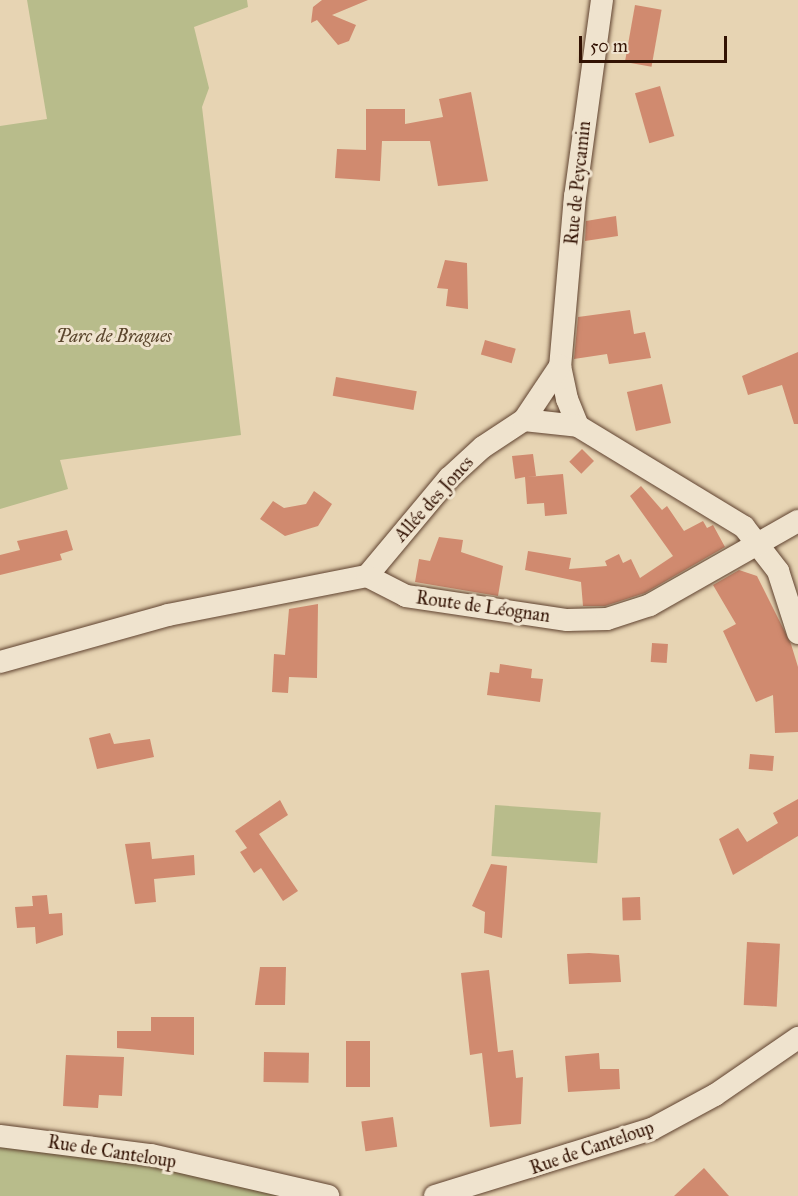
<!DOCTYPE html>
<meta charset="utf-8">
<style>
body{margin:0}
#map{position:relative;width:798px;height:1196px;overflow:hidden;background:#e7d4b3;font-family:"IM FELL Great Primer",serif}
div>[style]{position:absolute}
.green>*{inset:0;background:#b8bc8b;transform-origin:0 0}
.building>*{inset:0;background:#d08a6f;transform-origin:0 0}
.roads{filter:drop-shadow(0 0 2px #5f422f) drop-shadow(0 0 2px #5f422f)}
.minor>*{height:22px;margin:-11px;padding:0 11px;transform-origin:11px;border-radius:11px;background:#efe3ce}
span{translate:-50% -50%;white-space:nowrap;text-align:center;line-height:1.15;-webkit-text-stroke:6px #efe3ce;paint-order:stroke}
.street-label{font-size:18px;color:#321203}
.park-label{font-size:18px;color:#5a452c;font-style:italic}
.scale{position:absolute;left:579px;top:36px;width:148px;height:27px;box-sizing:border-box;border:3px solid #321203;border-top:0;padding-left:8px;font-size:18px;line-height:21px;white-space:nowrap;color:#321203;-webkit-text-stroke:4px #efe3ce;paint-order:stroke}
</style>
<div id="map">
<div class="green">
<i style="clip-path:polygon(27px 0,247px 0,248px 7px,194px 27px,209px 88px,202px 107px,241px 435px,60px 460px,68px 489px,0 509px,0 126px,47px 119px)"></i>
<i style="left:495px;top:805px;width:106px;height:51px;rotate:4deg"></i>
<i style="clip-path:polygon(0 1136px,328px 1196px,0 1196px)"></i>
</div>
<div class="building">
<i style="clip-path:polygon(322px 0,368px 0,332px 15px,356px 25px,349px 41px,338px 45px,317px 20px,311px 23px,313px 7px)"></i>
<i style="left:635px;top:5px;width:27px;height:58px;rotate:10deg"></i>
<i style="left:660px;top:86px;width:52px;height:26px;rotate:74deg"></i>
<i style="clip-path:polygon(471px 92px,488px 181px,438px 186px,430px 141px,382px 141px,380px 181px,335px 178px,337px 149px,366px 150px,366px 109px,405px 109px,405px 124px,443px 117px,439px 99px)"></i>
<i style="clip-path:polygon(616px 216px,618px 236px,585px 241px,586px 221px)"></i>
<i style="clip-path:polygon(445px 260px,467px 263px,468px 309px,446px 306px,448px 289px,437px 288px)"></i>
<i style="clip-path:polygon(630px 310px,634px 334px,645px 332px,651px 358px,609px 364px,607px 354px,574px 359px,578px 317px)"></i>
<i style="left:485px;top:340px;width:32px;height:15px;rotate:16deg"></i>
<i style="clip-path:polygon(798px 352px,798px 424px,794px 424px,782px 385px,748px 395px,742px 376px)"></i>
<i style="left:336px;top:377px;width:82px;height:19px;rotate:10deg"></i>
<i style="left:662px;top:384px;width:40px;height:36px;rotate:77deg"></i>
<i style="left:582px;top:449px;width:17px;height:18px;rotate:45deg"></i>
<i style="clip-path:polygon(533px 454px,536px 476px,527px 477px,563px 474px,567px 514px,545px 516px,544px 503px,527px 504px,525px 477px,515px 479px,512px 456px)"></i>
<i style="clip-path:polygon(641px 486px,662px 510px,667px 506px,684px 531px,703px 521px,707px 528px,713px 525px,725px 547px,645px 593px,605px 606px,583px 606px,581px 582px,525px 570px,528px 551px,571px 558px,569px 569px,607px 566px,605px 561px,619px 554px,623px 563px,631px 559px,640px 578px,673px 556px,630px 496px)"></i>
<i style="clip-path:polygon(314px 491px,332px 504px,318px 526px,285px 536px,260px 519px,273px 501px,284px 508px,306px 504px)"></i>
<i style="clip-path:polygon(67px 530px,73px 550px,60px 554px,62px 560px,0 575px,0 555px,20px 550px,17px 541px)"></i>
<i style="clip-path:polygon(439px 537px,463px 540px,461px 552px,503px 566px,498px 596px,415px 582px,419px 559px,430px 561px)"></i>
<i style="clip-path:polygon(739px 570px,757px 576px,791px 644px,798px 667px,798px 732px,775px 733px,773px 695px,756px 702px,723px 631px,736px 624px,713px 585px)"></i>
<i style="clip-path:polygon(318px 604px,317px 678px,289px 677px,288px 693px,272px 692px,274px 654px,285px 655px,289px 609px)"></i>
<i style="left:652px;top:643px;width:16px;height:19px;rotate:4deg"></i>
<i style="clip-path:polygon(500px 664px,532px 669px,531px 678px,543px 679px,540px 702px,487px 695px,490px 672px,499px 673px)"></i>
<i style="clip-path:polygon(110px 733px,114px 744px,150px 739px,154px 757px,97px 769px,89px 738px)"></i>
<i style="left:750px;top:754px;width:24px;height:15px;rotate:5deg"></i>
<i style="clip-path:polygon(798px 799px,798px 836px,733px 875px,719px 839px,738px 828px,747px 842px,778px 823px,773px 813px)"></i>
<i style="clip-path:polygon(280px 800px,288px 815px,259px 834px,298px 891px,283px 901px,261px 868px,254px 873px,240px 852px,247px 848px,235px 831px)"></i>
<i style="clip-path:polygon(150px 842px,152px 859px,194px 855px,195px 875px,154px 879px,156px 902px,135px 904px,125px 844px)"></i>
<i style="clip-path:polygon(491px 864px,507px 866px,502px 938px,484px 933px,485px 912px,472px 906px)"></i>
<i style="clip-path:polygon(47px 895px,49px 914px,62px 913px,63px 935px,36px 944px,35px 927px,17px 928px,15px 907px,33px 906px,32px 896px)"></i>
<i style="left:640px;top:897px;width:23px;height:18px;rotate:88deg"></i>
<i style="left:747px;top:942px;width:33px;height:63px;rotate:3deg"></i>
<i style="clip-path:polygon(589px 953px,619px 955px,621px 982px,569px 984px,567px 954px)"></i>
<i style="clip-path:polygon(260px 967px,286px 967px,285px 1005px,255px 1005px)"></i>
<i style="clip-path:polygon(489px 970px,498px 1052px,513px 1050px,516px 1078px,523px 1077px,521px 1124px,490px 1127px,482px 1053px,470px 1055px,461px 973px)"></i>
<i style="clip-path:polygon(151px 1017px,194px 1017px,194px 1055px,117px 1048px,117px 1031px,151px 1031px)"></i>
<i style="left:346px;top:1041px;width:24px;height:46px"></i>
<i style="left:264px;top:1052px;width:45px;height:30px;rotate:1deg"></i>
<i style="clip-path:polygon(599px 1053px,600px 1069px,619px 1069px,620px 1089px,568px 1092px,565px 1056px)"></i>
<i style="clip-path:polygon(66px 1055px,124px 1057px,122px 1096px,99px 1095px,98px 1108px,63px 1106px)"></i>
<i style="left:393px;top:1117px;width:30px;height:32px;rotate:82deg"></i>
<i style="clip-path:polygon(704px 1168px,729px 1196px,674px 1196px)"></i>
</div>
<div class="roads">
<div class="minor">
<i style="left:602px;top:0;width:198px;rotate:97.8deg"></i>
<i style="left:575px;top:196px;width:171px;rotate:95deg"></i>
<i style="left:560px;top:366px;width:34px;rotate:78deg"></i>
<i style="left:567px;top:399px;width:29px;rotate:68deg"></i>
<i style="left:578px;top:426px;width:194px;rotate:31.3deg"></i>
<i style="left:744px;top:527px;width:56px;rotate:52.3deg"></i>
<i style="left:778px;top:571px;width:65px;rotate:72.1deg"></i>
<i style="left:524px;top:420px;width:65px;rotate:-56.3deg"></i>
<i style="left:367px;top:576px;width:128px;rotate:-50.1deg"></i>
<i style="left:449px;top:478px;width:46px;rotate:-42.4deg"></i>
<i style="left:483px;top:447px;width:49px;rotate:-33.4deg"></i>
<i style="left:524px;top:420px;width:54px;rotate:6.3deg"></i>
<i style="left:0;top:662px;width:174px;rotate:-15.6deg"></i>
<i style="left:168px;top:615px;width:203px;rotate:-11.1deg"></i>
<i style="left:367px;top:576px;width:44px;rotate:27.1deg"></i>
<i style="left:406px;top:596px;width:163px;rotate:8.5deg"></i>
<i style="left:567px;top:620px;width:40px;rotate:-1.4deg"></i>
<i style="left:607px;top:619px;width:45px;rotate:-18deg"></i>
<i style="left:650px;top:605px;width:170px;rotate:-29.6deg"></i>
<i style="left:0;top:1136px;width:152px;rotate:7.2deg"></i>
<i style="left:151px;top:1155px;width:182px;rotate:13deg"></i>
<i style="left:435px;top:1196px;width:227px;rotate:-17.2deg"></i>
<i style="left:652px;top:1129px;width:72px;rotate:-28.4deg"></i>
<i style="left:715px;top:1095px;width:101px;rotate:-34.5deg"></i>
</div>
</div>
<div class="street-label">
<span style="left:578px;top:183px;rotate:-84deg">Rue de Peycamin</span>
<span style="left:434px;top:499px;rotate:-48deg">Allée des Joncs</span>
<span style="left:483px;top:607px;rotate:8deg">Route de Léognan</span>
<span style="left:592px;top:1148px;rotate:-19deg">Rue de Canteloup</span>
<span style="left:112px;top:1152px;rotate:9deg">Rue de Canteloup</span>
</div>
<div class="park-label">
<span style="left:114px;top:336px">Parc de Bragues</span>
</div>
<div class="scale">50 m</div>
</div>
